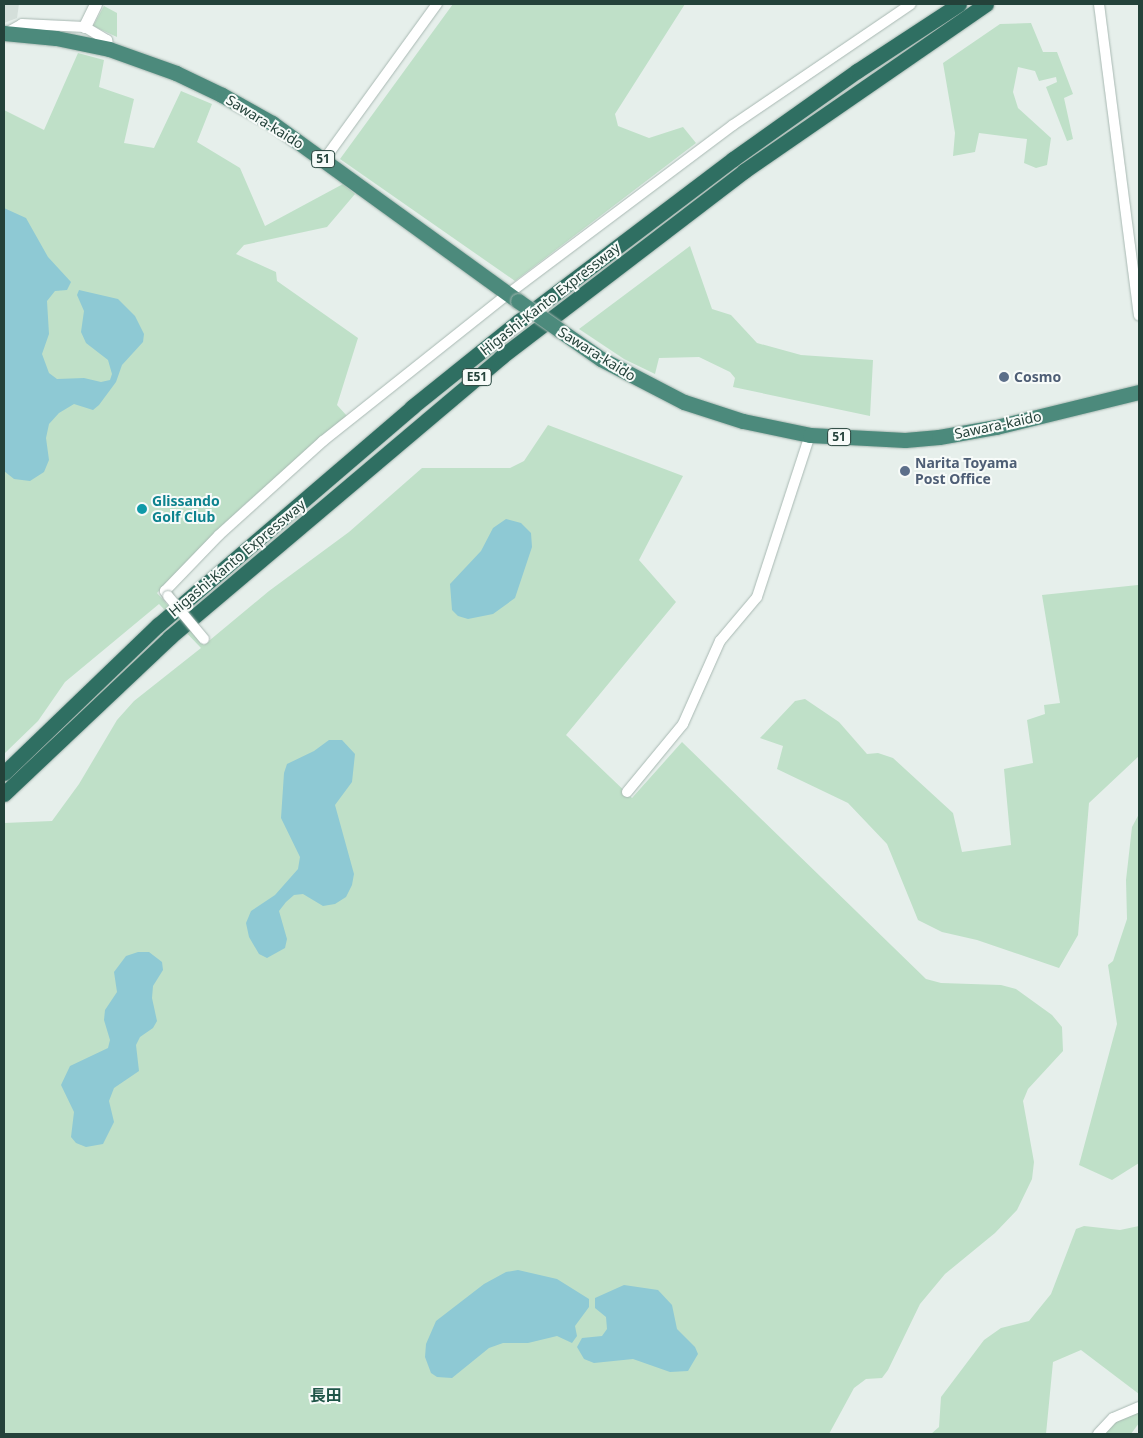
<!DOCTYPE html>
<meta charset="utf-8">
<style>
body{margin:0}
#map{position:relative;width:1143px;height:1438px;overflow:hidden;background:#e6efeb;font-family:"Noto Sans","Noto Sans JP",sans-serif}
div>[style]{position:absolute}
.built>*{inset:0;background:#d4dfda}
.green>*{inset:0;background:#bfe0c8}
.water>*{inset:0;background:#8ec9d4}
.roads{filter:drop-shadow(0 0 1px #a8b8b2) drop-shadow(0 0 1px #a8b8b2)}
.minor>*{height:10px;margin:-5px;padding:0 5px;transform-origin:5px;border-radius:5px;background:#fff}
.tertiary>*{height:12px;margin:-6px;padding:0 6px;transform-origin:6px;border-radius:6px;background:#fff}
.trunk>*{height:15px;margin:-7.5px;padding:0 7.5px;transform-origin:7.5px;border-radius:7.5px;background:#4c8a7c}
.motorway>*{height:15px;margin:-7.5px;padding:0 7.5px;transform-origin:7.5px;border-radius:7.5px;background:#2f6f62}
.bridges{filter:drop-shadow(0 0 1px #a8b8b2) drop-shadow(0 0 1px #a8b8b2)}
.minor-bridge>*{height:10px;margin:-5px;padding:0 5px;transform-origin:5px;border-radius:5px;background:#fff}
.trunk-bridge>*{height:15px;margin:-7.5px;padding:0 7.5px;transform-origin:7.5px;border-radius:7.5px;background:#4c8a7c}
.dots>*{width:14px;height:14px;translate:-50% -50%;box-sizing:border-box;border:2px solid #f7fbf9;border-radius:50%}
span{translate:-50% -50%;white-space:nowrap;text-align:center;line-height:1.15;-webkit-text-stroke:4px #f7fbf9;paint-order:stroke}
.shield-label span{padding:1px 4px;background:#f7fbf9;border:1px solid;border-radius:4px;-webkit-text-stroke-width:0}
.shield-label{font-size:12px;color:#24423a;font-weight:700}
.street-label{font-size:14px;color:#24423a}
.service-label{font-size:14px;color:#4e5e75;font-weight:700}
.left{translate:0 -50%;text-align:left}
.culture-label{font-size:14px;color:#0d838f;font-weight:700}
.quarter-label{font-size:16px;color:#1f5548;font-weight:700}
.frame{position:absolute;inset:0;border:5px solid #24423a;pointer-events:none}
</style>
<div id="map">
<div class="built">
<i style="clip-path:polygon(4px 4px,19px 4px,17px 18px,4px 23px)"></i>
</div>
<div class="green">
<i style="clip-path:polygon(453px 4px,685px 4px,615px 114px,618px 126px,649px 138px,683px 127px,696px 143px,515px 281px,340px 159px)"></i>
<i style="clip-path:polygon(104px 6px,117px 13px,117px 37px,93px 26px)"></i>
<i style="clip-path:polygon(1031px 23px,1043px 52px,1057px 52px,1073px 94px,1064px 98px,1073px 139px,1067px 141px,1046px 87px,1057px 82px,1056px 77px,1039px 81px,1035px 71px,1018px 67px,1013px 92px,1018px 108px,1051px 138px,1047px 165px,1036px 168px,1024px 163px,1027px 139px,979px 133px,975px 152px,953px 156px,955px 133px,943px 63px,1000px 24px)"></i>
<i style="clip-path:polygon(78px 53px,104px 60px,99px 87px,134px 99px,124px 143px,154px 148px,181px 91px,212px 104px,197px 142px,240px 168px,265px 226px,343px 184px,355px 194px,327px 227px,244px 245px,236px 254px,276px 272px,277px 281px,358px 338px,337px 405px,347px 416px,243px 506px,157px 593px,204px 645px,269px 591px,349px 532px,422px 468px,510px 468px,524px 461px,548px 425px,683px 476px,639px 560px,676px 602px,566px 735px,632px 798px,682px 742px,926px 979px,941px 983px,1001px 985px,1016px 989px,1052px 1015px,1062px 1027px,1063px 1051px,1028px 1089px,1023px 1101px,1034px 1162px,1032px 1179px,1017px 1210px,995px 1233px,945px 1274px,920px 1304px,888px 1370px,882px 1378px,866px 1379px,854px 1388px,829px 1434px,4px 1434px,4px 823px,52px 821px,79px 784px,117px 720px,134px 701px,201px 648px,159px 604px,65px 682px,38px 721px,4px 754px,4px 110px,44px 130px)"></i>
<i style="clip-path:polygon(690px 246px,712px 309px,731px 315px,757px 343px,801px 355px,873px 360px,870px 416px,733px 387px,735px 378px,730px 372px,699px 357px,659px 358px,655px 374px,624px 359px,579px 329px)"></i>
<i style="clip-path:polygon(1138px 585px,1139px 756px,1089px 803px,1078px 935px,1059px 968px,977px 940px,942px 932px,918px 920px,887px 844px,848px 803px,777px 769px,783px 746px,760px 738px,795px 701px,805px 699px,839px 722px,867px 754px,878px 753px,893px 758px,953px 813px,962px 852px,1011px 845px,1004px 769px,1033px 763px,1027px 720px,1045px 714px,1044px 705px,1060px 703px,1042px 595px)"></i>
<i style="clip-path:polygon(1139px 814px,1139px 1163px,1112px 1180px,1079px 1165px,1117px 1024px,1108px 965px,1113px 961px,1127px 919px,1126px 880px,1132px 827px)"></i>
<i style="clip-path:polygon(1084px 1226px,1120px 1230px,1139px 1226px,1139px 1394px,1081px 1350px,1053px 1362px,1046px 1434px,931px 1434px,939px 1427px,941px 1397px,984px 1340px,1001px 1328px,1029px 1321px,1051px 1294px,1076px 1229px)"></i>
<i style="clip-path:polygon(1134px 1412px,1139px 1413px,1139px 1423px,1131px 1434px,1102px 1434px,1117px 1419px)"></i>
</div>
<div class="water">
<i style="clip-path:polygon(4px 208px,26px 218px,48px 257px,71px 282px,67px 290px,55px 291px,47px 301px,49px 334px,42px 354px,49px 373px,57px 379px,84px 378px,101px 382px,110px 380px,112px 374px,108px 360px,86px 343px,81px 332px,84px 311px,77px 295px,79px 290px,118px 299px,135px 316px,144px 334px,143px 342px,122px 365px,116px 382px,99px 405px,93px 410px,74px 404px,59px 413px,49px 424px,46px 438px,49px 460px,44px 472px,30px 481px,14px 479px,4px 471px)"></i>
<i style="clip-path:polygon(506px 519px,521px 523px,531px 533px,532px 547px,515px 598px,493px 614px,468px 619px,458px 616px,452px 610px,450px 584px,481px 551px,493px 528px)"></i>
<i style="clip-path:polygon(329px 740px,342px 740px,355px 754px,352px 782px,335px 805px,354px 874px,352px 885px,346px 897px,335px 904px,323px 906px,303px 894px,294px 895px,286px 902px,279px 911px,287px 939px,285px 948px,267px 958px,259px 954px,249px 937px,246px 923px,251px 911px,275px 895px,298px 869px,300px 857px,281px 818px,284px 773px,287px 764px,314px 751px)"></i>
<i style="clip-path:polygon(138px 952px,149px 952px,162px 962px,163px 970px,153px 986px,152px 998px,157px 1021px,153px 1028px,140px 1037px,136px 1045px,139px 1071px,114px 1088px,109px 1101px,114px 1122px,103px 1144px,86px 1147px,76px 1143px,71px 1137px,74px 1112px,61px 1085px,70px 1066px,108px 1048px,110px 1040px,104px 1020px,105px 1010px,117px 992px,114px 972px,126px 956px)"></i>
<i style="clip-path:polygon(518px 1270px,557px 1279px,589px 1299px,589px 1307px,575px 1326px,577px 1336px,572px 1343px,557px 1336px,528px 1343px,503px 1343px,489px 1348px,452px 1378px,437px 1377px,431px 1373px,425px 1357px,426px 1344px,436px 1321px,484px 1284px,506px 1272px)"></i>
<i style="clip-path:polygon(624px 1285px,658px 1290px,672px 1305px,677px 1329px,695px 1347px,698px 1354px,688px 1371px,670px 1372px,633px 1359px,594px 1363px,584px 1359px,577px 1347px,582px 1338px,602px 1336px,607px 1329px,606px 1317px,595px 1308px,595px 1298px)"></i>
</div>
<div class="roads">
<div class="minor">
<i style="left:1099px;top:4px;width:314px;rotate:82.7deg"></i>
<i style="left:6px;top:33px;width:18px;rotate:-29deg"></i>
<i style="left:22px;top:24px;width:63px;rotate:2.7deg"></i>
<i style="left:85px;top:27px;width:26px;rotate:31deg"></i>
<i style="left:107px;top:40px;width:9px;rotate:77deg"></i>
<i style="left:324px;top:160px;width:193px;rotate:-54.1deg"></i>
<i style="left:168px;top:596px;width:6px;rotate:-121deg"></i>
<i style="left:165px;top:591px;width:78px;rotate:-46deg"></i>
<i style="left:219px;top:535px;width:140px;rotate:-42.1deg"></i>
<i style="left:323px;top:441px;width:236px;rotate:-38.5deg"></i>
<i style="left:508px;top:294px;width:281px;rotate:-36.9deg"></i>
<i style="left:733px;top:125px;width:215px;rotate:-34.2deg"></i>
<i style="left:627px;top:792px;width:88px;rotate:-50.5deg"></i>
<i style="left:683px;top:724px;width:91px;rotate:-66deg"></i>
<i style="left:720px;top:641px;width:57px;rotate:-49.9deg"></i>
<i style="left:757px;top:597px;width:170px;rotate:-71.9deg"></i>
<i style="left:1098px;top:1434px;width:22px;rotate:-47deg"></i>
<i style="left:1113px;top:1418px;width:28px;rotate:-23deg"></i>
</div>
<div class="tertiary">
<i style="left:85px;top:27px;width:25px;rotate:-64deg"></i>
</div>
<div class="trunk">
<i style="left:4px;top:33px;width:52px;rotate:5.5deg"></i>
<i style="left:56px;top:38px;width:54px;rotate:11.7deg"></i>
<i style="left:109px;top:49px;width:71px;rotate:19.7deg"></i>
<i style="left:176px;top:73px;width:51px;rotate:25.6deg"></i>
<i style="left:222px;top:95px;width:57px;rotate:29.2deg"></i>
<i style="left:272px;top:123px;width:304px;rotate:35.9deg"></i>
<i style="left:558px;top:329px;width:52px;rotate:34.9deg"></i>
<i style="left:601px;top:359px;width:93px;rotate:27.4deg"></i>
<i style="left:684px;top:402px;width:62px;rotate:17.9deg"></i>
<i style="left:743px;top:421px;width:68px;rotate:11.8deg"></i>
<i style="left:810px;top:435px;width:95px;rotate:3deg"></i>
<i style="left:905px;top:440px;width:34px;rotate:-5deg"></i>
<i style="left:939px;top:437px;width:58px;rotate:-10deg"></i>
<i style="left:996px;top:427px;width:147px;rotate:-13.8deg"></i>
</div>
<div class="motorway">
<i style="left:4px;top:773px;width:214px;rotate:-43.9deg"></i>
<i style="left:158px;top:625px;width:335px;rotate:-40.6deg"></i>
<i style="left:412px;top:407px;width:137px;rotate:-38.8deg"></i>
<i style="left:519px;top:321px;width:268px;rotate:-37.1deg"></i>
<i style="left:733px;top:159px;width:152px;rotate:-35.4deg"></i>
<i style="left:857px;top:71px;width:122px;rotate:-33.3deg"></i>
<i style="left:4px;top:794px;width:228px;rotate:-43.4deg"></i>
<i style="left:170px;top:637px;width:434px;rotate:-40.2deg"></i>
<i style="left:501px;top:357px;width:306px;rotate:-37.4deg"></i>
<i style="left:744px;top:171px;width:294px;rotate:-34.6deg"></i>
</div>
</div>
<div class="bridges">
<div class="minor-bridge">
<i style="left:168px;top:596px;width:56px;rotate:50.1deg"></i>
</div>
<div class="trunk-bridge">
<i style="left:518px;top:301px;width:49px;rotate:35deg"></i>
</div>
</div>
<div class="dots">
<i style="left:1004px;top:377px;background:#5c6f8a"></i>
<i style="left:905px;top:471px;background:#5c6f8a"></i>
<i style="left:142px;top:509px;background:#0f9aa8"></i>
</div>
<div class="shield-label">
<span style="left:323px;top:159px">51</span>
<span style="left:477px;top:377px">E51</span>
<span style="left:839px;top:437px">51</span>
</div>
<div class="street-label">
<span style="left:265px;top:122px;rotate:32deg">Sawara-kaido</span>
<span style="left:550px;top:299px;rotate:-38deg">Higashi-Kanto Expressway</span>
<span style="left:597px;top:354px;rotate:32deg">Sawara-kaido</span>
<span style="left:998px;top:425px;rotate:-12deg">Sawara-kaido</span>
<span style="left:237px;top:558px;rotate:-40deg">Higashi-Kanto Expressway</span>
</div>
<div class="service-label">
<span class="left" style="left:1014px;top:377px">Cosmo</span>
<span class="left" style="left:915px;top:471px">Narita Toyama<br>Post Office</span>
</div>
<div class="culture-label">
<span class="left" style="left:152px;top:509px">Glissando<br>Golf Club</span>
</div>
<div class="quarter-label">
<span style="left:326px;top:1395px">長田</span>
</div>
<div class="frame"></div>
</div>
